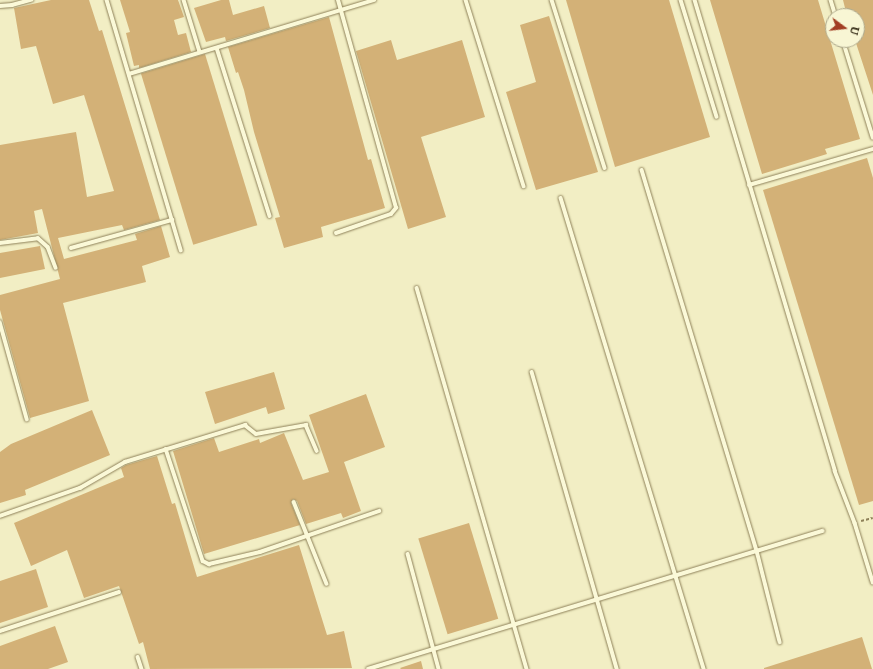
<!DOCTYPE html>
<style>
body{margin:0}
#map{position:relative;width:873px;height:669px;overflow:hidden;background:#f2eec4;font-family:Literata,serif}
div>[style]{position:absolute}
.building>*{inset:0;background:#d3b177;transform-origin:0 0}
.path>*{height:1.5px;margin-top:-0.75px;transform-origin:0;background:repeating-linear-gradient(90deg,#8e8159 0 3px,transparent 0 5px)}
.roads{filter:drop-shadow(0 0 1px #8e8159) drop-shadow(0 0 1px #8e8159)}
.service>*{height:3.5px;margin:-1.75px;padding:0 1.75px;transform-origin:1.75px;border-radius:1.75px;background:#fbf9d8}
span{translate:-50% -50%;white-space:nowrap;text-align:center;line-height:1.15;-webkit-text-stroke:3.5px #f8f6d4;paint-order:stroke}
.north{position:absolute;left:825px;top:8px;width:40px;height:40px;box-sizing:border-box;background:#f8f6d4;border:1px solid #ada88b;border-radius:50%;rotate:105deg;font-size:11px;font-weight:700;line-height:16px;text-align:center;color:#3d341e}
.north::after{content:'';display:block;margin:auto;width:14px;height:18px;background:#a23e23;clip-path:polygon(50% 0,100% 100%,50% 72%,0 100%)}
</style>
<div id="map">
<div class="building">
<i style="clip-path:polygon(51px 0,89px 0,99px 31px,102px 30px,160px 220px,124px 230px,122px 225px,58px 238px,64px 259px,137px 240px,135px 234px,161px 226px,170px 257px,142px 266px,146px 282px,63px 303px,89px 401px,30px 418px,0 310px,0 295px,60px 279px,42px 209px,34px 211px,38px 233px,0 240px,0 145px,76px 132px,87px 197px,114px 191px,84px 95px,53px 104px,36px 46px,21px 49px,14px 8px)"></i>
<i style="clip-path:polygon(120px 0,178px 0,184px 17px,174px 20px,178px 35px,186px 33px,191px 52px,139px 68px,139px 65px,134px 66px,126px 33px,130px 32px)"></i>
<i style="clip-path:polygon(221px 0,229px 0,233px 15px,264px 6px,270px 28px,226px 41px,225px 37px,206px 42px,194px 8px)"></i>
<i style="clip-path:polygon(566px 0,669px 0,710px 137px,615px 167px)"></i>
<i style="clip-path:polygon(710px 0,818px 0,860px 139px,825px 149px,827px 154px,762px 174px)"></i>
<i style="clip-path:polygon(843px 0,873px 0,873px 95px,855px 40px,857px 40px,857px 16px,847px 16px)"></i>
<i style="clip-path:polygon(549px 16px,598px 172px,536px 190px,506px 92px,536px 82px,520px 25px)"></i>
<i style="clip-path:polygon(329px 17px,368px 160px,371px 159px,385px 208px,321px 227px,323px 237px,284px 248px,275px 218px,280px 217px,254px 132px,244px 90px,238px 72px,236px 73px,228px 47px)"></i>
<i style="clip-path:polygon(391px 40px,397px 60px,462px 40px,485px 117px,421px 137px,446px 217px,408px 229px,356px 51px)"></i>
<i style="left:205px;top:54px;width:179px;height:67px;rotate:73deg"></i>
<i style="clip-path:polygon(867px 158px,873px 178px,873px 501px,859px 505px,763px 190px)"></i>
<i style="clip-path:polygon(40px 246px,45px 269px,0 278px,0 253px)"></i>
<i style="clip-path:polygon(274px 372px,285px 409px,268px 414px,266px 407px,215px 424px,205px 392px)"></i>
<i style="clip-path:polygon(366px 394px,385px 447px,344px 462px,361px 511px,343px 518px,341px 513px,306px 524px,297px 501px,293px 499px,291px 503px,300px 525px,204px 554px,173px 451px,214px 438px,219px 452px,259px 439px,260px 443px,284px 433px,303px 480px,329px 472px,309px 415px)"></i>
<i style="clip-path:polygon(92px 410px,110px 455px,25px 490px,26px 495px,0 503px,0 452px,11px 444px)"></i>
<i style="clip-path:polygon(157px 456px,172px 504px,175px 503px,197px 577px,299px 545px,327px 635px,344px 631px,352px 668px,150px 669px,143px 642px,139px 644px,119px 586px,84px 598px,67px 550px,31px 566px,14px 523px,124px 477px,121px 468px,126px 465px)"></i>
<i style="left:469px;top:523px;width:100px;height:53px;rotate:73deg"></i>
<i style="clip-path:polygon(36px 569px,48px 607px,0 623px,0 581px)"></i>
<i style="clip-path:polygon(55px 626px,68px 662px,48px 669px,0 669px,0 646px)"></i>
<i style="clip-path:polygon(862px 637px,872px 669px,764px 669px,764px 668px)"></i>
<i style="clip-path:polygon(421px 661px,423px 669px,401px 669px,400px 668px)"></i>
</div>
<div class="path">
<i style="left:861px;top:521px;width:12px;rotate:-14deg"></i>
</div>
<div class="roads">
<div class="service">
<i style="left:107px;top:0;width:261px;rotate:73.5deg"></i>
<i style="left:184px;top:0;width:54px;rotate:72.9deg"></i>
<i style="left:466px;top:0;width:195px;rotate:72.7deg"></i>
<i style="left:552px;top:0;width:176px;rotate:72.5deg"></i>
<i style="left:681px;top:0;width:122px;rotate:72.9deg"></i>
<i style="left:695px;top:0;width:491px;rotate:73.4deg"></i>
<i style="left:835px;top:471px;width:56px;rotate:69deg"></i>
<i style="left:855px;top:523px;width:62px;rotate:73deg"></i>
<i style="left:831px;top:0;width:17px;rotate:73deg"></i>
<i style="left:0;top:6px;width:12px;rotate:-5deg"></i>
<i style="left:12px;top:5px;width:20px;rotate:-15deg"></i>
<i style="left:843px;top:40px;width:102px;rotate:72.8deg"></i>
<i style="left:217px;top:48px;width:176px;rotate:72.5deg"></i>
<i style="left:129px;top:74px;width:256px;rotate:-16.8deg"></i>
<i style="left:642px;top:170px;width:398px;rotate:73.2deg"></i>
<i style="left:757px;top:551px;width:94px;rotate:75.8deg"></i>
<i style="left:749px;top:185px;width:129px;rotate:-16.2deg"></i>
<i style="left:561px;top:198px;width:492px;rotate:73.1deg"></i>
<i style="left:336px;top:233px;width:58px;rotate:-19.1deg"></i>
<i style="left:391px;top:214px;width:8px;rotate:-50deg"></i>
<i style="left:396px;top:208px;width:216px;rotate:-105.6deg"></i>
<i style="left:0;top:243px;width:38px;rotate:-7deg"></i>
<i style="left:38px;top:238px;width:13px;rotate:42deg"></i>
<i style="left:48px;top:247px;width:22px;rotate:69deg"></i>
<i style="left:71px;top:248px;width:105px;rotate:-15.5deg"></i>
<i style="left:417px;top:288px;width:397px;rotate:73.9deg"></i>
<i style="left:0;top:322px;width:101px;rotate:74.4deg"></i>
<i style="left:532px;top:372px;width:309px;rotate:74deg"></i>
<i style="left:166px;top:449px;width:118px;rotate:71.7deg"></i>
<i style="left:203px;top:561px;width:7px;rotate:27deg"></i>
<i style="left:209px;top:564px;width:52px;rotate:-13.2deg"></i>
<i style="left:260px;top:552px;width:126px;rotate:-19deg"></i>
<i style="left:294px;top:502px;width:88px;rotate:68.1deg"></i>
<i style="left:0;top:516px;width:85px;rotate:-19.3deg"></i>
<i style="left:80px;top:488px;width:52px;rotate:-30deg"></i>
<i style="left:125px;top:462px;width:126px;rotate:-17.1deg"></i>
<i style="left:245px;top:425px;width:14px;rotate:39deg"></i>
<i style="left:256px;top:434px;width:51px;rotate:-10.2deg"></i>
<i style="left:306px;top:425px;width:28px;rotate:67deg"></i>
<i style="left:408px;top:554px;width:119px;rotate:74.9deg"></i>
<i style="left:0;top:631px;width:125px;rotate:-18.1deg"></i>
<i style="left:138px;top:657px;width:13px;rotate:72deg"></i>
<i style="left:368px;top:669px;width:475px;rotate:-16.9deg"></i>
</div>
</div>
<div class="north">U</div>
</div>
